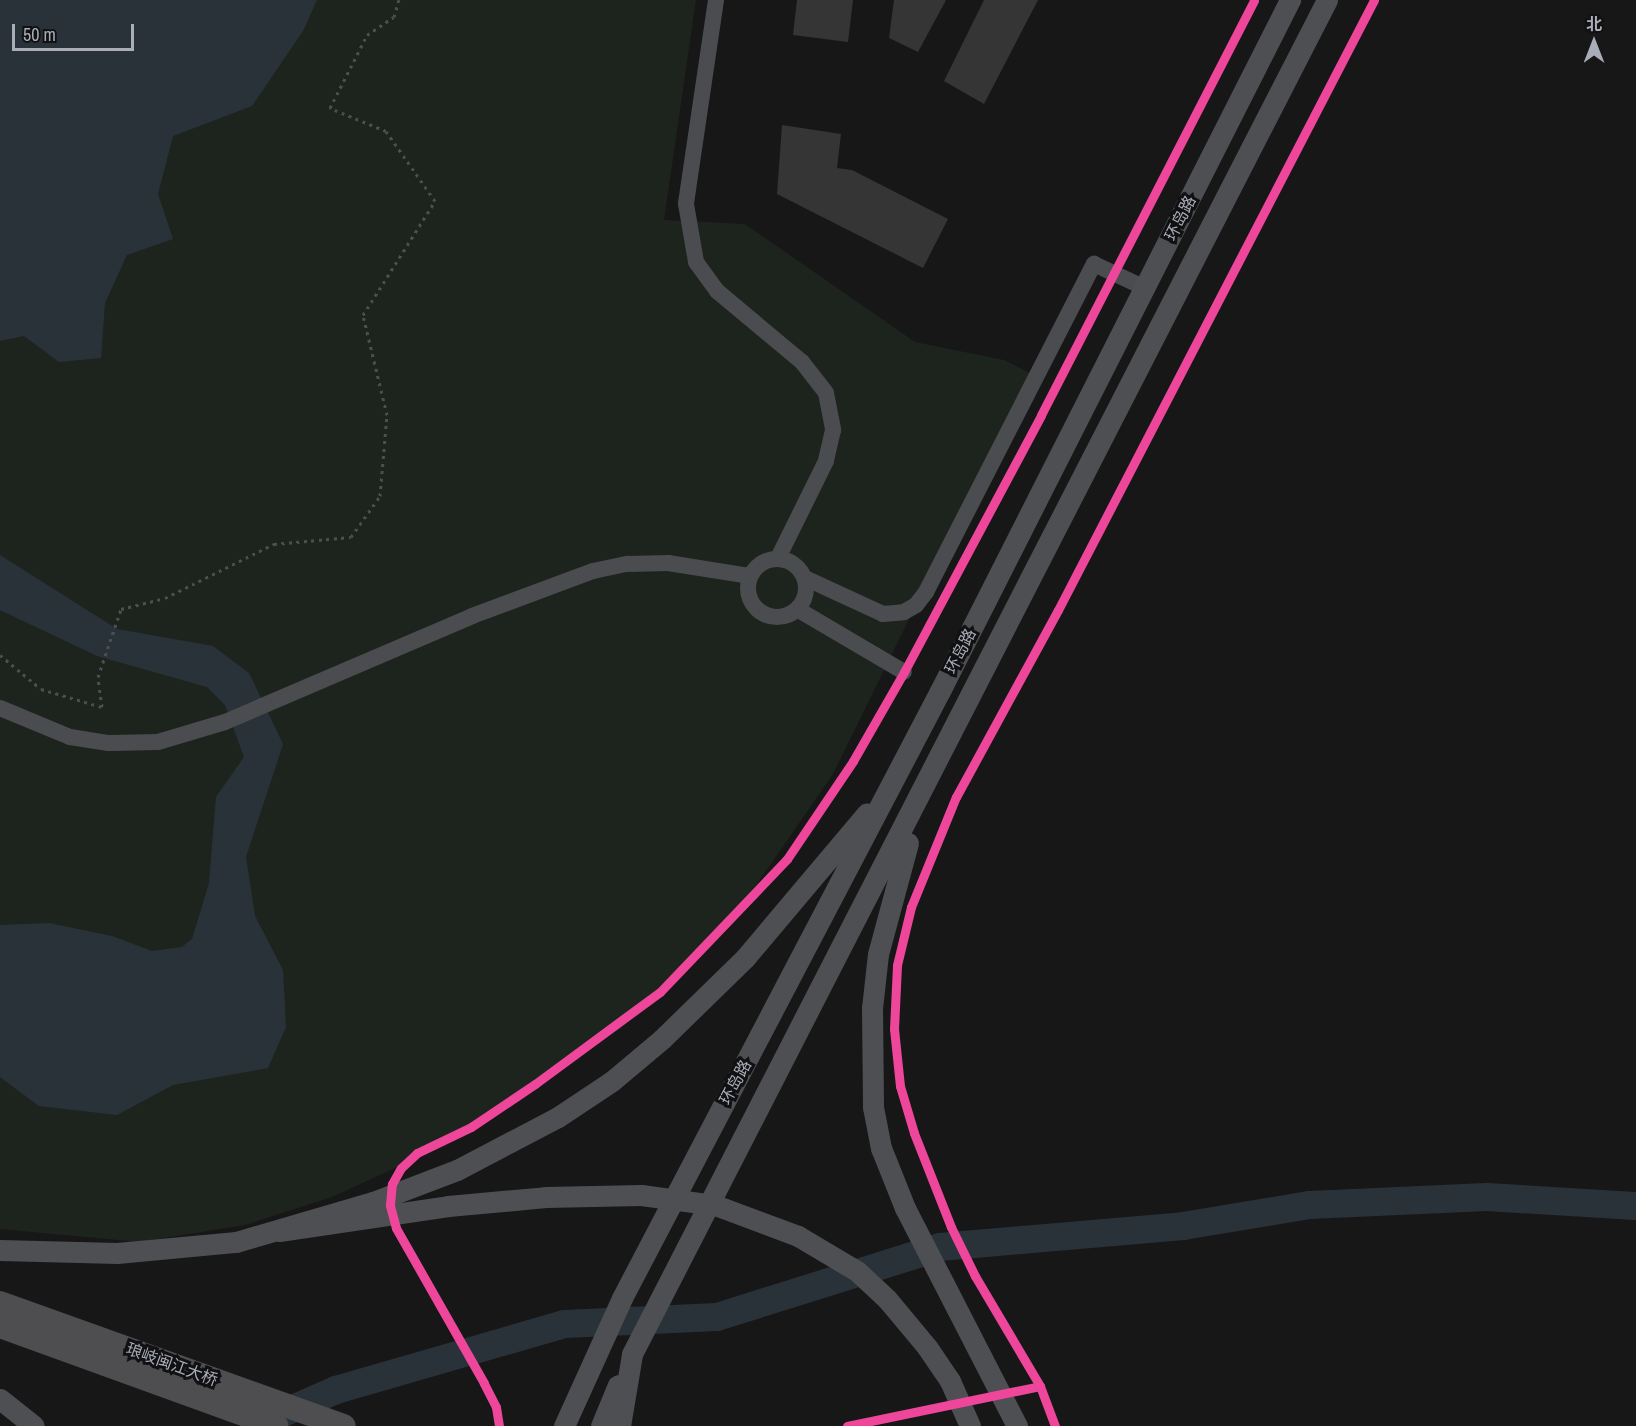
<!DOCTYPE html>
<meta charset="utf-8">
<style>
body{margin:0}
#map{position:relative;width:1636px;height:1426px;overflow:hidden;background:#171717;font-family:"Archivo Narrow","Noto Sans SC",sans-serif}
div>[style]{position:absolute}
.green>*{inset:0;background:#1d241e}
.water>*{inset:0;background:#2a3239}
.river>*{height:28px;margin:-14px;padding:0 14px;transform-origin:14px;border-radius:14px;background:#2a3239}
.building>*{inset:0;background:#353536}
.path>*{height:3px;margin-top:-1.5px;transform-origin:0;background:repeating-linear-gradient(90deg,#4d4e52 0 3px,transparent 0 7.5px)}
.minor>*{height:16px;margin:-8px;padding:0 8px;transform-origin:8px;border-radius:8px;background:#4b4c50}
.minor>.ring{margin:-8px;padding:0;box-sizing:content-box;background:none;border:16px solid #4b4c50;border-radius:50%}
.major>*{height:21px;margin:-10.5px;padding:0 10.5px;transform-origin:10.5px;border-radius:10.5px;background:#4d4f52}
.highway>*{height:24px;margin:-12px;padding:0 12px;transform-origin:12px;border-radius:12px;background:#4e4e51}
.major-bridge>*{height:21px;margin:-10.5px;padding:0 10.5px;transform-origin:10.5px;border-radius:10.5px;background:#4d4f52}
.cycleway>*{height:9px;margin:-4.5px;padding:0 4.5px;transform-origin:4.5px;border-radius:4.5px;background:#ed469a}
span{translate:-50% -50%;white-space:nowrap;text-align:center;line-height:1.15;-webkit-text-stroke:6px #111113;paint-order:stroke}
.street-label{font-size:16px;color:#a8adb8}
.north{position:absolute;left:1564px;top:12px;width:60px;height:60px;-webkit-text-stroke:4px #111113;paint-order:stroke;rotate:0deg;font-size:16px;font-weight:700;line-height:24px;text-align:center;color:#a8adb8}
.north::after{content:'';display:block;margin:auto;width:21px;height:27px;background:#a8adb8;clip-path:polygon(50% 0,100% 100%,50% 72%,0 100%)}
.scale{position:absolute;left:12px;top:24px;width:122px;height:27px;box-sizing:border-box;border:3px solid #a8adb8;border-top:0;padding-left:8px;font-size:18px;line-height:21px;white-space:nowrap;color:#a8adb8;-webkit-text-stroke:4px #111113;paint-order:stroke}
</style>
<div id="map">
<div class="green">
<i style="clip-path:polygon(0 0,696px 0,664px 220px,745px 224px,915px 342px,1004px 360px,1030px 373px,833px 774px,755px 887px,700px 952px,660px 992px,621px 1028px,440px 1145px,393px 1169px,332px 1197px,245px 1225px,139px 1242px,0 1229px)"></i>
</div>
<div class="water">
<i style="clip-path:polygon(0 0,317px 0,303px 31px,252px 106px,173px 136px,158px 194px,173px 239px,127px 255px,105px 303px,101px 358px,59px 362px,24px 336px,0 341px)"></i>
<i style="clip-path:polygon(0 555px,117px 629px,213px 646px,249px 673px,283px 744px,246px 857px,255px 916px,283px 970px,286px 1027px,268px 1068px,173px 1085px,117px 1115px,39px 1106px,0 1077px,0 925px,49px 923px,112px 936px,152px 951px,182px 947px,192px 939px,209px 883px,216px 797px,244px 757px,225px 705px,207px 687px,97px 656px,0 610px)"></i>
</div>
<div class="river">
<i style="left:274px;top:1417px;width:68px;rotate:-23.5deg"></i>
<i style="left:336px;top:1390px;width:237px;rotate:-16.1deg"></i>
<i style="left:564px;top:1324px;width:153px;rotate:-2.6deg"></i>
<i style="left:717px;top:1317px;width:234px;rotate:-17.4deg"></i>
<i style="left:940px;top:1247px;width:244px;rotate:-4.9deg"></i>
<i style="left:1183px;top:1226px;width:129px;rotate:-9.4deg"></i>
<i style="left:1310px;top:1205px;width:177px;rotate:-2.6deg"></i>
<i style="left:1487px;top:1197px;width:149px;rotate:3.5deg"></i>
</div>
<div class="building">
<i style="clip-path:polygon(797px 0,853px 0,848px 42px,793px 35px)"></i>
<i style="clip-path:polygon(894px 0,946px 0,918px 52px,889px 38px)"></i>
<i style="clip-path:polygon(984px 0,1038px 0,984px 104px,944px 81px)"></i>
<i style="clip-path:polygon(782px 125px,841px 134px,837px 168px,852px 170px,948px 219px,923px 268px,777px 194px)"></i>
</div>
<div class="path">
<i style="left:0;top:655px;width:53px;rotate:39.7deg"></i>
<i style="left:41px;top:689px;width:64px;rotate:16.4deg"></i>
<i style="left:102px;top:707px;width:30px;rotate:-98deg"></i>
<i style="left:98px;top:677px;width:72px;rotate:-71.3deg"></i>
<i style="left:121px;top:609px;width:45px;rotate:-14deg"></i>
<i style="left:165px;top:598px;width:122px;rotate:-26.4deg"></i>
<i style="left:274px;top:544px;width:77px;rotate:-5.2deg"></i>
<i style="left:351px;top:537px;width:50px;rotate:-54.7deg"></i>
<i style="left:380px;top:496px;width:81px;rotate:-85.1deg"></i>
<i style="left:387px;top:415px;width:103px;rotate:-103.5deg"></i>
<i style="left:363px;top:315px;width:135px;rotate:-57.7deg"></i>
<i style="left:435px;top:201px;width:85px;rotate:-125deg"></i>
<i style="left:386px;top:131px;width:61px;rotate:-157.7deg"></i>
<i style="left:330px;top:108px;width:82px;rotate:-63.1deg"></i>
<i style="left:367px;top:35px;width:32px;rotate:-34deg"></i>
<i style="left:394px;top:17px;width:18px;rotate:-74deg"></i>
</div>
<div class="minor">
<i style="left:716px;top:0;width:206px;rotate:98.4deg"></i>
<i style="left:686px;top:204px;width:59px;rotate:80.2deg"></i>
<i style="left:696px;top:262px;width:36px;rotate:54deg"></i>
<i style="left:717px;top:291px;width:111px;rotate:39.9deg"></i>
<i style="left:802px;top:362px;width:39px;rotate:52deg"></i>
<i style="left:826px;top:393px;width:38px;rotate:79deg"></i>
<i style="left:833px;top:430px;width:32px;rotate:103deg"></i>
<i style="left:826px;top:461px;width:108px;rotate:116.3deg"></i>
<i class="ring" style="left:748px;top:559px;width:42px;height:42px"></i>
<i style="left:805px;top:578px;width:86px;rotate:24.8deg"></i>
<i style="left:883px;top:614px;width:21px;rotate:-5deg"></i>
<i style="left:904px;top:612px;width:14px;rotate:-30deg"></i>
<i style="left:916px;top:605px;width:16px;rotate:-52deg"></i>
<i style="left:926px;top:592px;width:369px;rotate:-62.9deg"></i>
<i style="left:1094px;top:264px;width:56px;rotate:25.2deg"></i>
<i style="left:797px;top:609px;width:124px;rotate:30.5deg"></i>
<i style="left:0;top:708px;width:76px;rotate:22.5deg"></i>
<i style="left:70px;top:737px;width:39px;rotate:9deg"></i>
<i style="left:109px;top:743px;width:49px;rotate:-1.2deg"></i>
<i style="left:158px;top:742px;width:70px;rotate:-16.6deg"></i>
<i style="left:225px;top:722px;width:269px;rotate:-23.2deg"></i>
<i style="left:472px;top:616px;width:129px;rotate:-20.4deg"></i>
<i style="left:593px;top:571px;width:35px;rotate:-12deg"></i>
<i style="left:627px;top:564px;width:41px;rotate:-1.4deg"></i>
<i style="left:668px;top:563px;width:82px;rotate:9.1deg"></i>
</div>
<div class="major">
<i style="left:908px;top:843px;width:115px;rotate:105.1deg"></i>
<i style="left:878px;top:954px;width:54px;rotate:96.3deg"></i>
<i style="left:872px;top:1008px;width:99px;rotate:89.4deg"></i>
<i style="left:873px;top:1107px;width:42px;rotate:79deg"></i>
<i style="left:881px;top:1148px;width:65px;rotate:68.2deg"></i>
<i style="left:905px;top:1208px;width:245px;rotate:62.8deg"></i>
<i style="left:0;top:1250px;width:117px;rotate:1.5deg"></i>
<i style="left:117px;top:1253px;width:120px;rotate:-5.3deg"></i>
<i style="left:236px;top:1242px;width:143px;rotate:-16.3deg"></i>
<i style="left:373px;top:1202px;width:90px;rotate:-20.9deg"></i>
<i style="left:457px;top:1170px;width:114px;rotate:-27.7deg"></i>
<i style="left:558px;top:1117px;width:65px;rotate:-33.7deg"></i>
<i style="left:612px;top:1081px;width:65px;rotate:-40deg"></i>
<i style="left:662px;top:1039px;width:116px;rotate:-44.3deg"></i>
<i style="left:745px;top:958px;width:189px;rotate:-49.9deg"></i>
<i style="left:0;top:1399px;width:43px;rotate:38.5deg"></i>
<i style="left:564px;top:1426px;width:141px;rotate:-65.6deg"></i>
<i style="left:622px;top:1298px;width:685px;rotate:-62.35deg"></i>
<i style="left:940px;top:691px;width:775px;rotate:-63.14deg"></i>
<i style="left:601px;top:1426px;width:44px;rotate:-67.5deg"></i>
<i style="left:620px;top:1426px;width:73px;rotate:-80.5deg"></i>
<i style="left:632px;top:1354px;width:1522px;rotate:-62.83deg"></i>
</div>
<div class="highway">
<i style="left:0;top:1303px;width:365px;rotate:19.7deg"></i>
<i style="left:0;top:1326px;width:294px;rotate:19.9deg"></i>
</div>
<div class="major-bridge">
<i style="left:279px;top:1231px;width:171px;rotate:-8.4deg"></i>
<i style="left:448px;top:1206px;width:98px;rotate:-5.2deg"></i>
<i style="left:546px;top:1197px;width:95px;rotate:-1.2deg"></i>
<i style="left:641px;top:1195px;width:75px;rotate:7.7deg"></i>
<i style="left:715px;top:1205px;width:89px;rotate:20.5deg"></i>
<i style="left:798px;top:1236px;width:69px;rotate:30.7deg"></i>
<i style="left:857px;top:1271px;width:41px;rotate:43deg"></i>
<i style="left:887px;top:1299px;width:62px;rotate:50.2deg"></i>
<i style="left:927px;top:1347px;width:41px;rotate:55.9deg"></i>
<i style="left:950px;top:1381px;width:49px;rotate:66deg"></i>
</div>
<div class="cycleway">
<i style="left:499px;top:1426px;width:19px;rotate:-99deg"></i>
<i style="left:496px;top:1407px;width:27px;rotate:-117deg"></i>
<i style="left:484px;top:1383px;width:178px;rotate:-119.6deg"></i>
<i style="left:396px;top:1228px;width:24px;rotate:-105deg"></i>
<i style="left:390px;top:1205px;width:21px;rotate:-85deg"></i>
<i style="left:392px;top:1184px;width:18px;rotate:-61deg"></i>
<i style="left:401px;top:1168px;width:22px;rotate:-43deg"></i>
<i style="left:417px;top:1153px;width:60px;rotate:-25.7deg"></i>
<i style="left:471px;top:1127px;width:77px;rotate:-33.9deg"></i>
<i style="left:535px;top:1084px;width:155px;rotate:-36.4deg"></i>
<i style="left:660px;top:992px;width:184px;rotate:-46.3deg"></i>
<i style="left:787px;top:859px;width:118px;rotate:-56deg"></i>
<i style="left:853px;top:761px;width:103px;rotate:-60.2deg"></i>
<i style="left:904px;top:672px;width:291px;rotate:-61.9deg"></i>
<i style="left:1041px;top:415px;width:466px;rotate:-62.8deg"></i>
<i style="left:847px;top:1426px;width:197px;rotate:-11.7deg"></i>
<i style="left:1055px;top:1426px;width:43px;rotate:-110.6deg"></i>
<i style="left:1040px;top:1386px;width:128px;rotate:-120.6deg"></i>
<i style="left:975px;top:1276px;width:55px;rotate:-116.1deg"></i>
<i style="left:951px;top:1227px;width:101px;rotate:-111.5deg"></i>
<i style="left:914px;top:1133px;width:49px;rotate:-106.6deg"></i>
<i style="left:900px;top:1086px;width:57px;rotate:-96deg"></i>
<i style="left:894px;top:1029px;width:64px;rotate:-87.3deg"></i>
<i style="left:897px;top:965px;width:60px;rotate:-76.4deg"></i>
<i style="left:911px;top:907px;width:119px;rotate:-67.8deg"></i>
<i style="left:956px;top:797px;width:213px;rotate:-61.4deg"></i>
<i style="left:1058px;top:610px;width:687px;rotate:-62.61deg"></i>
</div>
<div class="street-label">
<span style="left:1180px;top:218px;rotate:-63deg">环岛路</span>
<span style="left:960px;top:651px;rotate:-63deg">环岛路</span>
<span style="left:735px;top:1082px;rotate:-62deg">环岛路</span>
<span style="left:172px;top:1364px;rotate:20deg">琅岐闽江大桥</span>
</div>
<div class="north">北</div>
<div class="scale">50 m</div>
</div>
